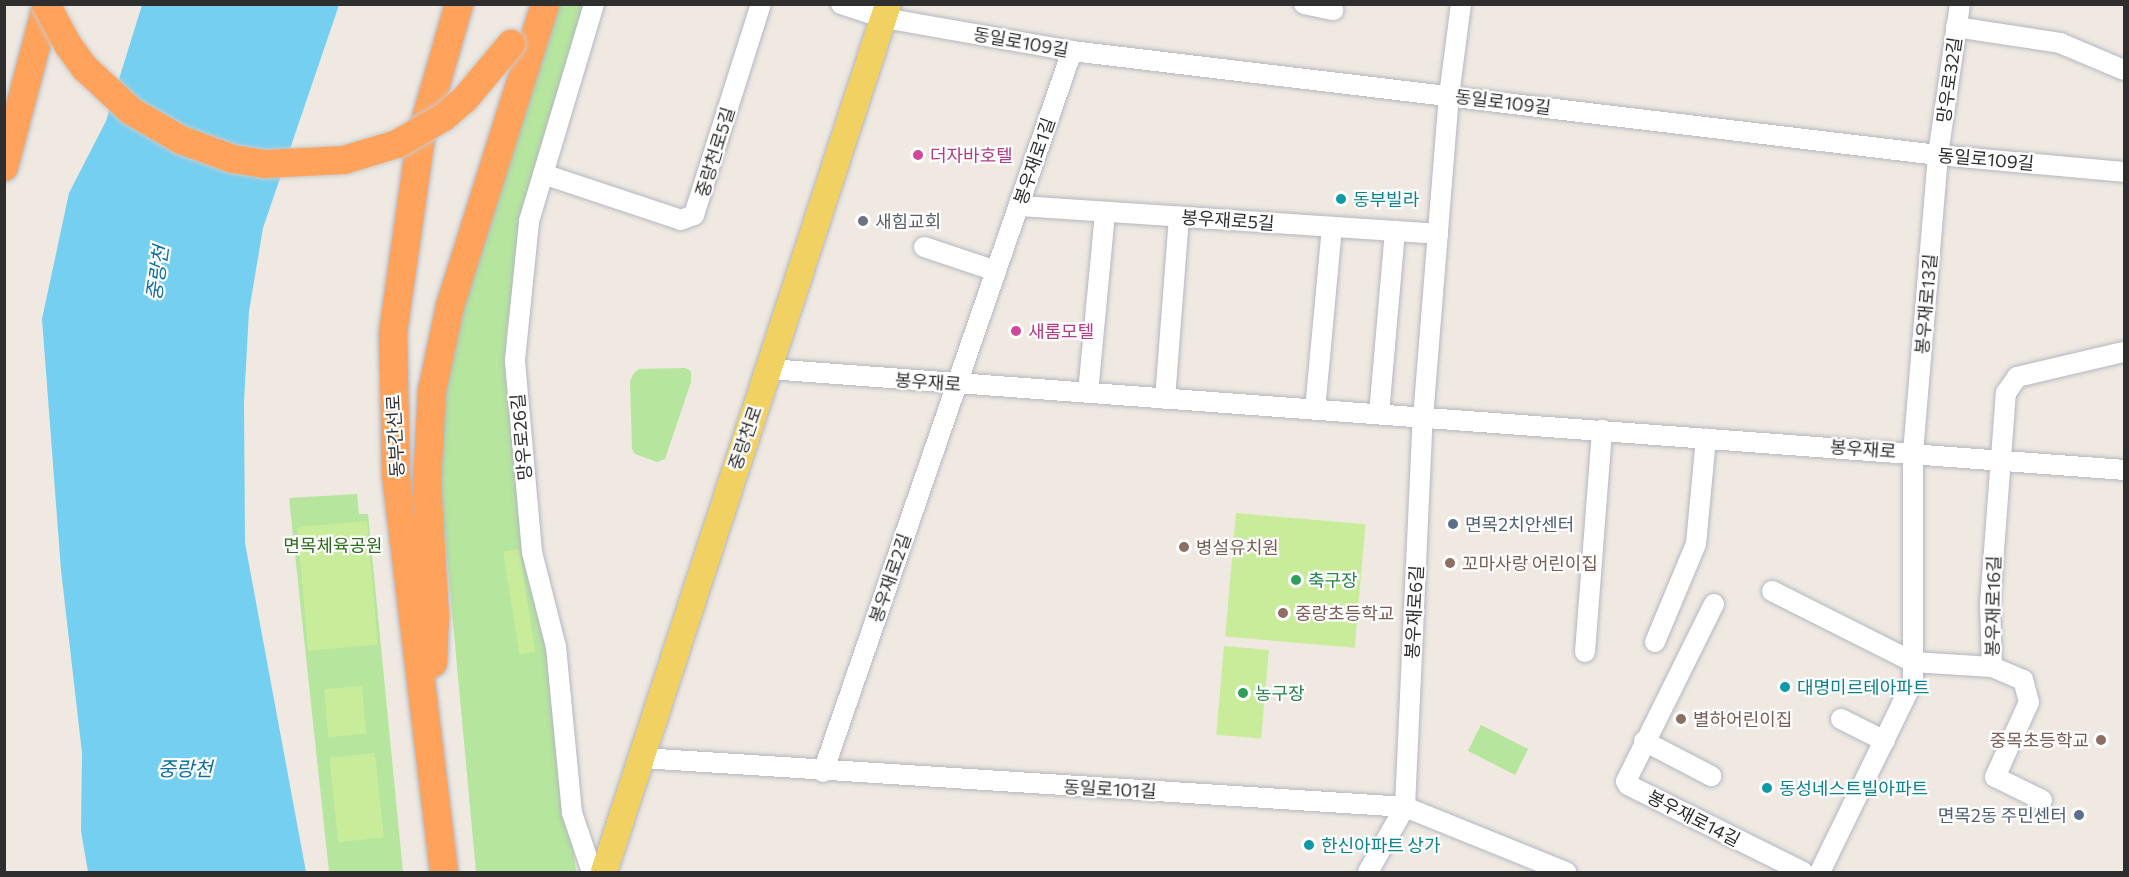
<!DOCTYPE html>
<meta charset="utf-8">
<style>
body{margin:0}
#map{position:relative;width:2129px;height:877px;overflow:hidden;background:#efe9e1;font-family:Commissioner,"Noto Sans KR",sans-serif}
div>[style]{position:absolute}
.green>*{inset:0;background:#b6e59e;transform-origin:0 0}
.pitch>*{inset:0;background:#c9ec9a;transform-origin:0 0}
.water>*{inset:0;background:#75cff0}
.roads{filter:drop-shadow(0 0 2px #b4b7c1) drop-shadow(0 0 2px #b4b7c1)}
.minor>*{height:20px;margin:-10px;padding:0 10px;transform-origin:10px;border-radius:10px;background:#fff}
.major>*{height:26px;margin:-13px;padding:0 13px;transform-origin:13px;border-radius:13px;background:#f2d163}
.highway>*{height:28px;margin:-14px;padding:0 14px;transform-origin:14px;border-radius:14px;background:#ffa35c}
.bridges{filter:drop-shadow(0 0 2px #c9c9c9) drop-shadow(0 0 2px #c9c9c9)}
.highway-bridge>*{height:28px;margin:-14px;padding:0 14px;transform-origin:14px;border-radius:14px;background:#ffa35c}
.dots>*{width:16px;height:16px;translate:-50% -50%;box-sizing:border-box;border:3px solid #fff;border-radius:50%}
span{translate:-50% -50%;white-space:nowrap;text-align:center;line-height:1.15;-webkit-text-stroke:4.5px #fff;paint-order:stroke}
.street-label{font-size:18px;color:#2e2e2e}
.hotel-label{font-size:18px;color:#b23c85}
.left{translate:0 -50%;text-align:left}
.culture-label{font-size:18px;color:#0d838f}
.worship-label{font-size:18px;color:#5b616d}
.service-label{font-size:18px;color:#4e5e75}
.right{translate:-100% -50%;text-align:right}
.park-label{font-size:18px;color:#2c6e1b}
.education-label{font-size:18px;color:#785e54}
.leisure-label{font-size:18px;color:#27864d}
.water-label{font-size:20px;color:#0d6fa3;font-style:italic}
.frame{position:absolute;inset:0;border:6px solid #2e2e2e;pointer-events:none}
</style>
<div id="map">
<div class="green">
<i style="clip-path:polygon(546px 5px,586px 5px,522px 217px,506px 338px,512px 424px,549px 653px,576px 872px,476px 872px,438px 460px,443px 379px)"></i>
<i style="clip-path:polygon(685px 368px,691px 371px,691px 382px,665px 459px,657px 462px,635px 454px,632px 449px,630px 381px,634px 373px,639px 369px)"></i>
<i style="clip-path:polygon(357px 494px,359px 514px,368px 514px,403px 872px,329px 872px,289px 498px)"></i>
<i style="left:1481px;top:725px;width:53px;height:29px;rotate:27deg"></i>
</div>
<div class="pitch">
<i style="left:1236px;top:513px;width:130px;height:124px;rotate:5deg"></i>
<i style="left:367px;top:521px;width:124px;height:70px;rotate:85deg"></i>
<i style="left:519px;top:549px;width:104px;height:16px;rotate:81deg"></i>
<i style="left:1224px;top:646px;width:45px;height:89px;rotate:5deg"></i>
<i style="left:362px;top:686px;width:48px;height:38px;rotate:85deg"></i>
<i style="left:375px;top:753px;width:85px;height:46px;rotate:84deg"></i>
</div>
<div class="water">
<i style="clip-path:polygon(142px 5px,339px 5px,263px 228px,249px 311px,244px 402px,245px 543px,306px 872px,88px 872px,81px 831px,82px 753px,61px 570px,42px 319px,69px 193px,106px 121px)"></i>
</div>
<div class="roads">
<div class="minor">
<i style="left:841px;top:4px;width:45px;rotate:18deg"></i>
<i style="left:884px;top:18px;width:191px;rotate:10deg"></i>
<i style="left:1072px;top:51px;width:872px;rotate:6.85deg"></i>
<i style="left:1938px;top:155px;width:187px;rotate:5.2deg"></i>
<i style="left:1304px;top:4px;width:30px;rotate:12deg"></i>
<i style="left:1956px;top:27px;width:105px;rotate:8.7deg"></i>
<i style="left:2060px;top:43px;width:69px;rotate:22.9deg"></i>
<i style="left:543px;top:174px;width:145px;rotate:18.4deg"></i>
<i style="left:681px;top:220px;width:14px;rotate:-21deg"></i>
<i style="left:694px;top:215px;width:221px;rotate:-72.4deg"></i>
<i style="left:1019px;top:206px;width:420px;rotate:3.8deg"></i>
<i style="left:924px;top:247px;width:76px;rotate:18.4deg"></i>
<i style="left:769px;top:369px;width:1359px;rotate:4.26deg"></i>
<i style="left:1088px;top:393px;width:182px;rotate:-84.6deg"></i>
<i style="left:1165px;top:399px;width:183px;rotate:-85.6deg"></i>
<i style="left:1315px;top:410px;width:184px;rotate:-84.7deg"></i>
<i style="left:1379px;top:414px;width:184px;rotate:-85deg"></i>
<i style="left:1772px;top:591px;width:158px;rotate:26.7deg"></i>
<i style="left:1913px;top:662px;width:79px;rotate:3.6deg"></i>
<i style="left:1714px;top:604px;width:198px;rotate:116.4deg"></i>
<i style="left:1626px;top:781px;width:4px;rotate:63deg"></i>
<i style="left:1628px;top:785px;width:195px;rotate:26.4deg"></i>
<i style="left:1655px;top:642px;width:106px;rotate:-67.3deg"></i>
<i style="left:1696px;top:544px;width:106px;rotate:-84.6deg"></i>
<i style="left:1585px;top:652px;width:223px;rotate:-85.6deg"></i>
<i style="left:1841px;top:719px;width:49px;rotate:26.6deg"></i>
<i style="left:1644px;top:741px;width:76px;rotate:27.6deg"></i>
<i style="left:642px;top:758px;width:765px;rotate:3.67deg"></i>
<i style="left:1405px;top:807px;width:174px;rotate:22deg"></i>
<i style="left:823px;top:772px;width:763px;rotate:-70.95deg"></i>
<i style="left:2042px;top:800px;width:52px;rotate:-153.9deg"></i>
<i style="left:1995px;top:777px;width:82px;rotate:-65.6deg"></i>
<i style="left:2029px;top:702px;width:23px;rotate:-105deg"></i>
<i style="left:2023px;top:680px;width:34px;rotate:-157deg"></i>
<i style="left:1992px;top:667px;width:63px;rotate:-91.8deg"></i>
<i style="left:1990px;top:604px;width:212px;rotate:-85.7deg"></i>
<i style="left:2006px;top:393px;width:19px;rotate:-55deg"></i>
<i style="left:2017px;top:377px;width:110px;rotate:-13.2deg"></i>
<i style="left:592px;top:872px;width:62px;rotate:-108.7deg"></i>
<i style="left:572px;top:813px;width:167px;rotate:-95.5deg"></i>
<i style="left:556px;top:647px;width:98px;rotate:-104.2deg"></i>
<i style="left:532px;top:552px;width:193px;rotate:-95.1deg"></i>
<i style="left:515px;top:360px;width:140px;rotate:-84.2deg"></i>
<i style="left:529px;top:221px;width:227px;rotate:-73.3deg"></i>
<i style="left:1368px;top:872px;width:75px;rotate:-60.4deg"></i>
<i style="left:1405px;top:807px;width:389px;rotate:-87.4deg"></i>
<i style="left:1423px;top:418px;width:323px;rotate:-85.4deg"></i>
<i style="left:1449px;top:96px;width:93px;rotate:-82.6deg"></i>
<i style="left:1820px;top:872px;width:212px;rotate:-64deg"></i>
<i style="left:1913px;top:681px;width:228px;rotate:-90deg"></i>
<i style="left:1913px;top:453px;width:299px;rotate:-85.2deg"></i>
<i style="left:1938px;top:155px;width:153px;rotate:-81.7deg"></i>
</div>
<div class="major">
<i style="left:604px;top:872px;width:913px;rotate:-71.88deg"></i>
</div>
<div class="highway">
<i style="left:4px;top:167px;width:169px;rotate:-75.2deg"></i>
<i style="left:433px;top:663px;width:47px;rotate:-87.6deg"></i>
<i style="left:435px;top:616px;width:134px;rotate:-93.4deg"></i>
<i style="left:427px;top:482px;width:91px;rotate:-86.9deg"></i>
<i style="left:432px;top:391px;width:87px;rotate:-78deg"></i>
<i style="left:450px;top:306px;width:317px;rotate:-72.5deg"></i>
<i style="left:444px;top:872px;width:400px;rotate:-96.9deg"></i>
<i style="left:396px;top:475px;width:142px;rotate:-91.2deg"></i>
<i style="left:393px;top:333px;width:199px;rotate:-81.9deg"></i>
<i style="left:421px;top:136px;width:137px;rotate:-73.9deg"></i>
</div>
</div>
<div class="bridges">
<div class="highway-bridge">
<i style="left:46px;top:4px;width:47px;rotate:61.8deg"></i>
<i style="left:68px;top:45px;width:29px;rotate:54deg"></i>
<i style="left:85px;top:68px;width:63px;rotate:43.1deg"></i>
<i style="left:131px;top:111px;width:58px;rotate:30.1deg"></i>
<i style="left:181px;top:140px;width:55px;rotate:20.1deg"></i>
<i style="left:233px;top:159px;width:32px;rotate:9deg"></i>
<i style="left:265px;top:164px;width:79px;rotate:-2.9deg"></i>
<i style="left:344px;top:160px;width:55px;rotate:-16.8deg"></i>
<i style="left:397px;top:144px;width:54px;rotate:-29.9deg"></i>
<i style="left:444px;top:117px;width:28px;rotate:-41deg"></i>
<i style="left:465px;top:99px;width:72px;rotate:-50.1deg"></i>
</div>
</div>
<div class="dots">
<i style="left:918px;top:155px;background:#d1479c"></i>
<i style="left:1341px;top:199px;background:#0f9aa8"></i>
<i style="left:863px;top:221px;background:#6b7280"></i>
<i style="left:1016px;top:331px;background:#d1479c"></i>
<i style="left:1453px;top:524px;background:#5c6f8a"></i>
<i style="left:1184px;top:547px;background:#8d6e63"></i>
<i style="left:1450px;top:563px;background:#8d6e63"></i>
<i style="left:1296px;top:580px;background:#2e9e5b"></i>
<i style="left:1283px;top:613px;background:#8d6e63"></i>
<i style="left:1785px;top:687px;background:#0f9aa8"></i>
<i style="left:1243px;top:693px;background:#2e9e5b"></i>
<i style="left:1681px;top:719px;background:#8d6e63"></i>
<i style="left:2101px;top:740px;background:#8d6e63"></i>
<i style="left:1767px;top:788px;background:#0f9aa8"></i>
<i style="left:2079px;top:815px;background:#5c6f8a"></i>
<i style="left:1309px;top:845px;background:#0f9aa8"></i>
</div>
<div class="street-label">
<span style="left:1021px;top:42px;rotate:10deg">동일로109길</span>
<span style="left:1949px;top:80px;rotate:-82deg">망우로32길</span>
<span style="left:1503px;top:102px;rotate:7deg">동일로109길</span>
<span style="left:715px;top:152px;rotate:-73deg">중랑천로5길</span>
<span style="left:1986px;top:159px;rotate:5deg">동일로109길</span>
<span style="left:1034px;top:161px;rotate:-71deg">봉우재로1길</span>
<span style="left:1228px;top:220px;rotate:4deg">봉우재로5길</span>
<span style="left:1926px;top:304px;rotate:-85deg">봉우재로13길</span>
<span style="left:928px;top:382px;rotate:4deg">봉우재로</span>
<span style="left:395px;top:436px;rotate:-93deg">동부간선로</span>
<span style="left:521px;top:437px;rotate:-95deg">망우로26길</span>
<span style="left:745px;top:438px;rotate:-71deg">중랑천로</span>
<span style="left:1863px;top:449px;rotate:4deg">봉우재로</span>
<span style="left:890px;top:578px;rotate:-71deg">봉우재로2길</span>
<span style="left:1993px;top:606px;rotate:-89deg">봉우재로16길</span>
<span style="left:1414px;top:612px;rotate:-87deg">봉우재로6길</span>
<span style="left:1110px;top:789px;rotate:3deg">동일로101길</span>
<span style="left:1694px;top:818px;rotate:27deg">봉우재로14길</span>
</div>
<div class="hotel-label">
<span class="left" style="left:930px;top:155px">더자바호텔</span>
<span class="left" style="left:1028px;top:331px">새롬모텔</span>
</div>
<div class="culture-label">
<span class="left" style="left:1353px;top:199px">동부빌라</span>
<span class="left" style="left:1797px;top:687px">대명미르테아파트</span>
<span class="left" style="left:1779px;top:788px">동성네스트빌아파트</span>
<span class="left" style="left:1321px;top:845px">한신아파트 상가</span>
</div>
<div class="worship-label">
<span class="left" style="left:875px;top:221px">새힘교회</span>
</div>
<div class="service-label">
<span class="left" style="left:1465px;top:524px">면목2치안센터</span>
<span class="right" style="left:2067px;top:815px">면목2동 주민센터</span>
</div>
<div class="park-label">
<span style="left:333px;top:545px">면목체육공원</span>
</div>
<div class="education-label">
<span class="left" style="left:1196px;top:547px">병설유치원</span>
<span class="left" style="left:1462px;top:563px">꼬마사랑 어린이집</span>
<span class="left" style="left:1295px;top:613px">중랑초등학교</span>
<span class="left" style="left:1693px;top:719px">별하어린이집</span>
<span class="right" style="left:2089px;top:740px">중목초등학교</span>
</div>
<div class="leisure-label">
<span class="left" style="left:1308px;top:580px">축구장</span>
<span class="left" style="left:1255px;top:693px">농구장</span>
</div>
<div class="water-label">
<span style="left:157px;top:273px;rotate:-82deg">중랑천</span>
<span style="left:185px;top:768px">중랑천</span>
</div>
<div class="frame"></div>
</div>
